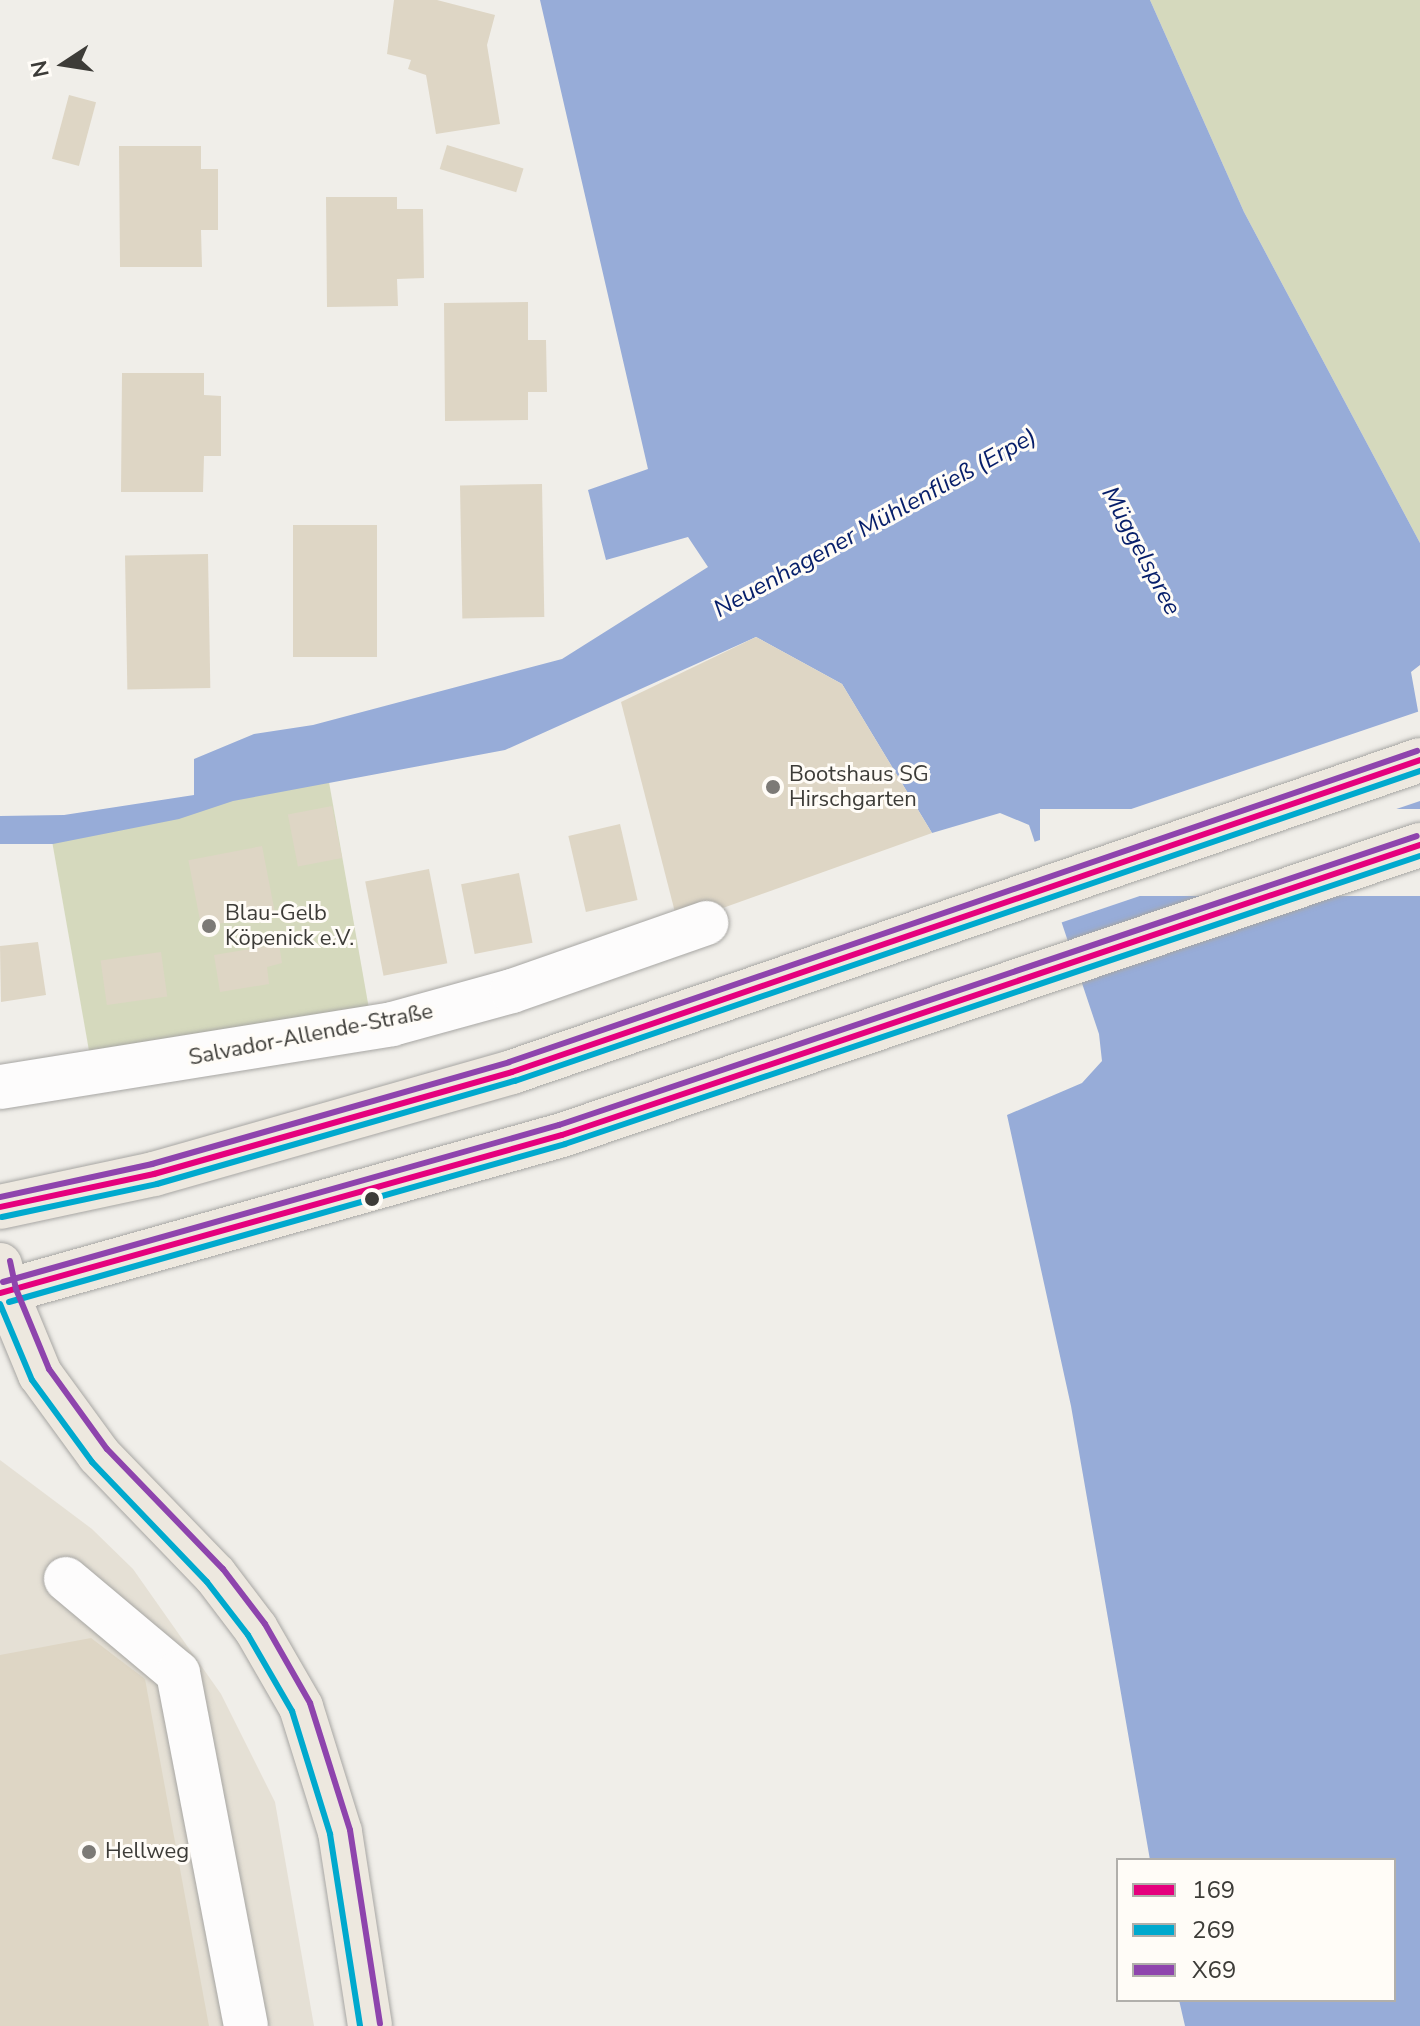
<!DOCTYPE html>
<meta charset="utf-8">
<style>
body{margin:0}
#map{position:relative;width:1420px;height:2026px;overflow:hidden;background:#f0eee9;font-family:"Nunito Sans",sans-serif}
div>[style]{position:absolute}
.built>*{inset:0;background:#e5e0d5}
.green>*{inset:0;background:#d5d9bd;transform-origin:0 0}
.water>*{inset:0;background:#97acd8}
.pier>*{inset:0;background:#f0eee9;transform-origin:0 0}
.building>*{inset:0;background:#ded6c5;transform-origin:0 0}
.roads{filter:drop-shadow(0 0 2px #a7a6a3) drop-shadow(0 0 2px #a7a6a3)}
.minor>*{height:44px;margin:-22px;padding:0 22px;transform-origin:22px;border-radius:22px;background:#fdfcfc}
.major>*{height:44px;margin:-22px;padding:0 22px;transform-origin:22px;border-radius:22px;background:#ede8df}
.bus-1>*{height:6px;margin:-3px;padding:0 3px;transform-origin:3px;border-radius:3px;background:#e5007d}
.bus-2>*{height:6px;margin:-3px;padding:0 3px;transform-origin:3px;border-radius:3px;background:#00a9ce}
.bus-3>*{height:6px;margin:-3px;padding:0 3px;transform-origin:3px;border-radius:3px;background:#8e44ad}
.dots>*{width:22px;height:22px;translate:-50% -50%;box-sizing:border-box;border:4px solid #fffcf7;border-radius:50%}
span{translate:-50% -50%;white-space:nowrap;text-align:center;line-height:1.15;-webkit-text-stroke:6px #fffcf7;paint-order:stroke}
.poi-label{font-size:22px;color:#3d3c38}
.left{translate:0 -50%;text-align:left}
.street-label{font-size:22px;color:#3d3c38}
.water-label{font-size:24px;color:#061e6a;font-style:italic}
.legend{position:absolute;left:1116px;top:1858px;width:280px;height:144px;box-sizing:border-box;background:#fffcf7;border:2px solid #b1afab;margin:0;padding:10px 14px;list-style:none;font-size:24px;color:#3d3c38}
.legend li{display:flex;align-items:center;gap:16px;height:40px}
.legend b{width:40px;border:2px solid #b1afab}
.north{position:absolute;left:24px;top:24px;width:80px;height:80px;-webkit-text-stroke:6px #fffcf7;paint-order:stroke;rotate:258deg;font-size:22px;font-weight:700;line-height:32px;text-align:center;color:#3d3c38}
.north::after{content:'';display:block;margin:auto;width:28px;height:36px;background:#3d3c38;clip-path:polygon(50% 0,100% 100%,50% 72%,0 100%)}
</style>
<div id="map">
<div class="built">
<i style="clip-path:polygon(0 1460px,92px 1529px,133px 1569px,221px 1694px,275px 1802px,314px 2026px,0 2026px)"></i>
</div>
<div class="green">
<i style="clip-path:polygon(1150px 0,1420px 0,1420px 543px,1244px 212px)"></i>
<i style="left:329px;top:782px;width:229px;height:283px;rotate:80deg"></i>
</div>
<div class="water">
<i style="clip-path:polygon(540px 0,1150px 0,1244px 212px,1420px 543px,1420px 665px,1411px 672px,1420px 722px,1391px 733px,1420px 786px,1420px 2026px,1185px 2026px,1179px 2000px,1394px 2000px,1394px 1860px,1150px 1860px,1071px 1406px,1007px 1115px,1082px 1083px,1102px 1061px,1099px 1034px,1029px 825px,1000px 813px,932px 833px,842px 684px,756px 637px,505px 750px,233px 801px,179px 819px,53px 844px,0 844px,0 816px,64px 815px,194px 795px,194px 759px,254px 734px,313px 725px,562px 659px,708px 567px,688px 537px,606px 560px,588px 490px,648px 469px)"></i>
</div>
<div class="pier">
<i style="clip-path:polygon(1420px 711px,1420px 726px,1396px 735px,1412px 785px,1420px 782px,1420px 801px,1057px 924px,1031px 843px)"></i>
<i style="left:1420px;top:809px;width:87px;height:380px;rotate:90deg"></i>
</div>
<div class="building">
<i style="clip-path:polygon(394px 0,437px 0,495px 15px,487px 45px,500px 124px,436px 134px,426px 75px,408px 69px,411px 60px,387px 54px)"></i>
<i style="left:69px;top:95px;width:28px;height:66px;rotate:15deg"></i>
<i style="left:447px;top:145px;width:80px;height:25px;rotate:17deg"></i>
<i style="clip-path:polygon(119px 146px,201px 146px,201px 169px,218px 169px,218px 230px,201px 230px,202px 267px,120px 267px)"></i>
<i style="clip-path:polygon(326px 197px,397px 197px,397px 209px,423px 209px,424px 278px,397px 279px,398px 306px,327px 307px)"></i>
<i style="clip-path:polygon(528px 302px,528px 340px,546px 340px,547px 392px,528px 392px,528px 420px,445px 421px,444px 303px)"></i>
<i style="clip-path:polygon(122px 373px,204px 373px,204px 395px,221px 396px,221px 456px,204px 456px,203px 492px,121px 492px)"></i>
<i style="left:542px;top:484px;width:133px;height:82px;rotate:89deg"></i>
<i style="left:293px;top:525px;width:84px;height:132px"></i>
<i style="left:208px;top:554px;width:134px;height:83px;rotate:89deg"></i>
<i style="clip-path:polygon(756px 637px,842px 684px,932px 833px,678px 924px,621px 702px)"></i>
<i style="left:332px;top:806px;width:53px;height:45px;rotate:79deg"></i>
<i style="left:620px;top:824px;width:78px;height:53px;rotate:77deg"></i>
<i style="left:262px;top:846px;width:68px;height:75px;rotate:79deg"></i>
<i style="left:429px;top:869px;width:96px;height:65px;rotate:79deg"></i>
<i style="left:519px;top:873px;width:71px;height:59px;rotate:79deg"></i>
<i style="clip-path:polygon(38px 942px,46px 995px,1px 1002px,0 946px)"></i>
<i style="clip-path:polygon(279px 944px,282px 963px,267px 967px,269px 984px,220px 992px,214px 955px)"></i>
<i style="left:161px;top:952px;width:45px;height:61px;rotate:82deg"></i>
<i style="clip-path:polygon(91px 1638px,145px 1679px,209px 2026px,0 2026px,0 1655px)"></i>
</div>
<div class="roads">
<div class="minor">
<i style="left:0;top:1087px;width:397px;rotate:-9.1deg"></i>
<i style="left:392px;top:1024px;width:124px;rotate:-15.4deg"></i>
<i style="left:512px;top:991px;width:206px;rotate:-19.3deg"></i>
<i style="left:66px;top:1579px;width:146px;rotate:40deg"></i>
<i style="left:178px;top:1673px;width:359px;rotate:79.1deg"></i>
</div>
<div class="major">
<i style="left:0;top:1207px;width:157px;rotate:-12.1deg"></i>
<i style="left:154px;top:1174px;width:372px;rotate:-15.9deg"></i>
<i style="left:512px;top:1072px;width:960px;rotate:-18.96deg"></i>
<i style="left:0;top:1265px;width:28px;rotate:77deg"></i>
<i style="left:6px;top:1292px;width:89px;rotate:67.5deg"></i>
<i style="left:40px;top:1374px;width:100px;rotate:53.9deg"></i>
<i style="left:99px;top:1455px;width:167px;rotate:46deg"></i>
<i style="left:215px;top:1575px;width:68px;rotate:52.8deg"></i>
<i style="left:256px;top:1629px;width:90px;rotate:60deg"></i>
<i style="left:301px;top:1707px;width:131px;rotate:72.7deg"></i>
<i style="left:340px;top:1832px;width:196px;rotate:81.2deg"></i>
<i style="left:0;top:1293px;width:584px;rotate:-15.7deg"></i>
<i style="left:562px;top:1135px;width:906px;rotate:-18.68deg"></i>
</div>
</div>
<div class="bus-1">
<i style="left:0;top:1207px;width:157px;rotate:-12.1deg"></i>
<i style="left:154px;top:1174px;width:372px;rotate:-15.9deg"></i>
<i style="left:512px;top:1072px;width:960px;rotate:-18.96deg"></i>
<i style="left:0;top:1293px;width:584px;rotate:-15.7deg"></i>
<i style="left:562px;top:1135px;width:906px;rotate:-18.68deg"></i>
</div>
<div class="bus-2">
<i style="left:2px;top:1217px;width:158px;rotate:-12deg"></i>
<i style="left:157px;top:1184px;width:373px;rotate:-16.1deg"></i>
<i style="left:515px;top:1081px;width:957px;rotate:-18.91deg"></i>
<i style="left:9px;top:1302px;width:578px;rotate:-15.86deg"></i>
<i style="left:565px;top:1144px;width:902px;rotate:-18.62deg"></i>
<i style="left:0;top:1304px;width:82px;rotate:67.2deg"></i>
<i style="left:32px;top:1380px;width:102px;rotate:53.8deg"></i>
<i style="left:92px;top:1462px;width:166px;rotate:46.2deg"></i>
<i style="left:207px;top:1582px;width:67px;rotate:52.3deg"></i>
<i style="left:248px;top:1635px;width:88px;rotate:59.9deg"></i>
<i style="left:292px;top:1711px;width:129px;rotate:72.8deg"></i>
<i style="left:330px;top:1834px;width:194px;rotate:81.1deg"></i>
</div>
<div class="bus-3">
<i style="left:0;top:1197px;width:156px;rotate:-12.2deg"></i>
<i style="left:152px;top:1164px;width:371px;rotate:-15.9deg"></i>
<i style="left:509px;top:1062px;width:960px;rotate:-18.91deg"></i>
<i style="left:10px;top:1261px;width:29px;rotate:78deg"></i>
<i style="left:16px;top:1289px;width:87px;rotate:67.6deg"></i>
<i style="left:49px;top:1369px;width:99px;rotate:54.1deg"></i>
<i style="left:107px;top:1449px;width:167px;rotate:46deg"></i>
<i style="left:223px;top:1569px;width:69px;rotate:52.6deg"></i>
<i style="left:265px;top:1624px;width:91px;rotate:60.3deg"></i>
<i style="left:310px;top:1703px;width:133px;rotate:72.5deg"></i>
<i style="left:350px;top:1830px;width:196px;rotate:81.2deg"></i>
<i style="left:3px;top:1282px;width:578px;rotate:-15.77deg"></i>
<i style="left:559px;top:1125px;width:905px;rotate:-18.62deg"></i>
</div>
<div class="dots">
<i style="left:773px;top:787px;background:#7c7a76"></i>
<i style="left:209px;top:926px;background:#7c7a76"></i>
<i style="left:372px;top:1199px;background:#3d3c38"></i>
<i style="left:89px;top:1852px;background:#7c7a76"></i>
</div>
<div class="poi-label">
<span class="left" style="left:789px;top:787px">Bootshaus SG<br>Hirschgarten</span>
<span class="left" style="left:225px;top:926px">Blau-Gelb<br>Köpenick e.V.</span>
<span class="left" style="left:105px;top:1852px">Hellweg</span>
</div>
<div class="street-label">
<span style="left:311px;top:1035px;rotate:-11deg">Salvador-Allende-Straße</span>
</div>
<div class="water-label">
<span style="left:875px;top:523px;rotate:-29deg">Neuenhagener Mühlenfließ (Erpe)</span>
<span style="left:1141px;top:551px;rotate:62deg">Müggelspree</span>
</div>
<ul class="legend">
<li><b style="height:10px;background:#e5007d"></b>169</li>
<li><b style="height:10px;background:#00a9ce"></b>269</li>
<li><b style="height:10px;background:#8e44ad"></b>X69</li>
</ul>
<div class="north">N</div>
</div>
